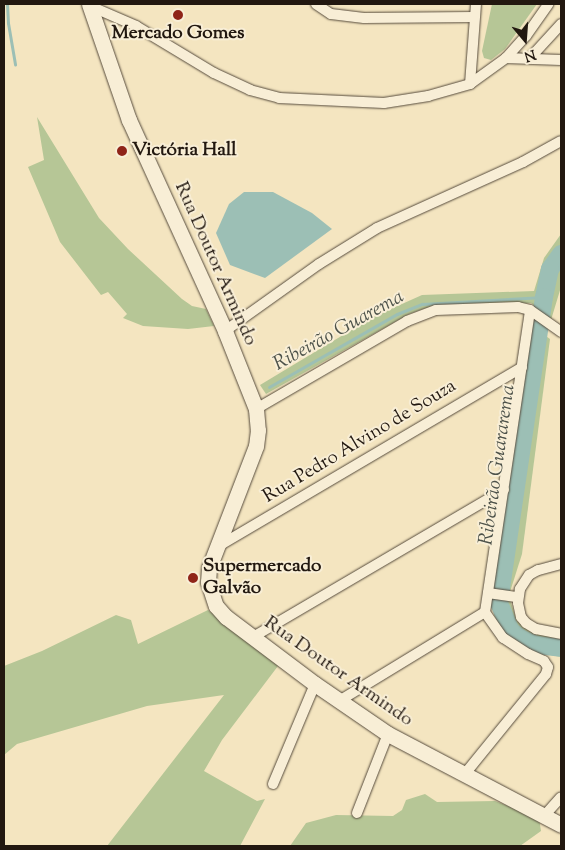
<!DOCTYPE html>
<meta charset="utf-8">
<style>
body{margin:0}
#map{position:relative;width:565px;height:850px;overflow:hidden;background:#f4e5c0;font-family:"Sorts Mill Goudy",serif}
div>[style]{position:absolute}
.green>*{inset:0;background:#b6c696}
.water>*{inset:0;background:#9cbfb5}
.stream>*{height:3px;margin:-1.5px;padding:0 1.5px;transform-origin:1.5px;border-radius:1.5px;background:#9cbfb5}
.river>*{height:18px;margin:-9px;padding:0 9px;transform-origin:9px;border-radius:9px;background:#9cbfb5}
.roads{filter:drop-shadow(0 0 1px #564b3c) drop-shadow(0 0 1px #564b3c)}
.street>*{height:10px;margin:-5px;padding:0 5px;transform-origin:5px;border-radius:5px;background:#f8eed6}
.secondary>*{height:15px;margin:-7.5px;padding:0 7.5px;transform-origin:7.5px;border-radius:7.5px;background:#f8eed6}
.dots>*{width:14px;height:14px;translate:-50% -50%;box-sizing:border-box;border:2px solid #f8eed6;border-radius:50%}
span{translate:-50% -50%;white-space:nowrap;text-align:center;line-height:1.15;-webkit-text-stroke:4px #f8eed6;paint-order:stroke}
.poi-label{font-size:19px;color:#221810;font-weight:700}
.left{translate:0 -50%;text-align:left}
.street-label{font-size:19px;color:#221810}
.water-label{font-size:20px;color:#4d524a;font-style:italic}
.frame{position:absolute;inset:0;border:5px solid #221810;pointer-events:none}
.north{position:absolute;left:500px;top:15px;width:50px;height:50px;-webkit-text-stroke:4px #f8eed6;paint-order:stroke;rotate:162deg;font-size:14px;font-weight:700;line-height:20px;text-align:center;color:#221810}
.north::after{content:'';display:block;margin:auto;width:18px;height:22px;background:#221810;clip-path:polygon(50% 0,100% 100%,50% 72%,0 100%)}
</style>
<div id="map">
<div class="green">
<i style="clip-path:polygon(492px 4px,537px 4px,505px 49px,491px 60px,484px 58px,482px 51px)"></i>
<i style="clip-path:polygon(37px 117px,99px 218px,128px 249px,182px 299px,192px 306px,206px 309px,214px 326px,188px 329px,143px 326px,123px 318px,127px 314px,108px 292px,101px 295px,60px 242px,28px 167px,44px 160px)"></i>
<i style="clip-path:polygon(561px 234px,561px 287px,551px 320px,531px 303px,426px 308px,409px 314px,266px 394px,260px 385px,373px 317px,422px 295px,534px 291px,544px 258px)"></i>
<i style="clip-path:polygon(533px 327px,550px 339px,522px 554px,510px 592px,494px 591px)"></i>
<i style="clip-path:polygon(493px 599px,510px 600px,517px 621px,529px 631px,561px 640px,561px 657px,534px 652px,508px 636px,494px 615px)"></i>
<i style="clip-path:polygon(208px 610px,278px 666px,222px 740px,204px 771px,257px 801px,265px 799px,240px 846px,107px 846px,224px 695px,147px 706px,17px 744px,4px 755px,4px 666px,42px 651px,116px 615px,131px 620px,138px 644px)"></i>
<i style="clip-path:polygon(425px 794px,437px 802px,495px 801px,539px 818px,541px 831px,520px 846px,290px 846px,306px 823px,336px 815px,393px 816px,402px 810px,406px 800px)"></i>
</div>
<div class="water">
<i style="clip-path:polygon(244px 192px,273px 192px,312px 213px,332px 229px,265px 278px,230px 265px,216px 233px,229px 204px)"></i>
</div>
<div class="stream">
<i style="left:7px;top:4px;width:19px;rotate:87deg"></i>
<i style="left:8px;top:23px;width:42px;rotate:80.3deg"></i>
<i style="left:269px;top:387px;width:147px;rotate:-29.7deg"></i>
<i style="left:397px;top:314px;width:27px;rotate:-22deg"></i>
<i style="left:422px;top:304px;width:122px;rotate:-3.3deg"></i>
</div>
<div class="river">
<i style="left:561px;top:254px;width:19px;rotate:126deg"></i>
<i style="left:550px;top:269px;width:29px;rotate:102deg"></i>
<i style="left:544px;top:297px;width:309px;rotate:98.4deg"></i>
<i style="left:499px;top:603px;width:30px;rotate:67deg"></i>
<i style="left:511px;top:631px;width:14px;rotate:36deg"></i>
<i style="left:522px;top:639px;width:16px;rotate:22deg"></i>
<i style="left:537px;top:645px;width:24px;rotate:7deg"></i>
</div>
<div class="roads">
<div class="street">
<i style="left:316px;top:4px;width:18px;rotate:34deg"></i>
<i style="left:331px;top:14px;width:33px;rotate:7deg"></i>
<i style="left:364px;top:18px;width:110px;rotate:-0.5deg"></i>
<i style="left:90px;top:6px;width:50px;rotate:23.5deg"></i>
<i style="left:136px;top:26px;width:91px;rotate:31.1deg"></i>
<i style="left:214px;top:73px;width:40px;rotate:25deg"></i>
<i style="left:250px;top:90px;width:30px;rotate:15deg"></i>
<i style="left:279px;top:98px;width:105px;rotate:2.7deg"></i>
<i style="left:384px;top:103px;width:45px;rotate:-9deg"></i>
<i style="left:428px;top:96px;width:44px;rotate:-15.9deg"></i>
<i style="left:470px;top:84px;width:44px;rotate:-35.8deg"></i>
<i style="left:506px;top:58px;width:30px;rotate:-48deg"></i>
<i style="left:526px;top:36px;width:39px;rotate:-55deg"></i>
<i style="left:506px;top:58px;width:55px;rotate:2.1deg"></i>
<i style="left:530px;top:58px;width:46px;rotate:-47.6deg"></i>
<i style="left:470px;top:84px;width:80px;rotate:-85.7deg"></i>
<i style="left:225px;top:331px;width:115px;rotate:-35.5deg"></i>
<i style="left:319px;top:264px;width:68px;rotate:-31.8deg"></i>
<i style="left:377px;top:228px;width:160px;rotate:-24.3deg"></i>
<i style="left:523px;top:162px;width:43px;rotate:-28.9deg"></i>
<i style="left:256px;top:409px;width:175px;rotate:-30.2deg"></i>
<i style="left:407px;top:321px;width:31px;rotate:-21deg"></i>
<i style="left:436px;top:310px;width:82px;rotate:-2.1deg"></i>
<i style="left:518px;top:307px;width:12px;rotate:14deg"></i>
<i style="left:530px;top:310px;width:38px;rotate:35deg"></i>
<i style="left:217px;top:547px;width:354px;rotate:-30.5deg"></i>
<i style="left:561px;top:564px;width:24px;rotate:165deg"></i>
<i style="left:538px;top:570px;width:10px;rotate:151deg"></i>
<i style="left:529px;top:575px;width:17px;rotate:123deg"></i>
<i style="left:520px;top:589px;width:14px;rotate:98deg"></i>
<i style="left:518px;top:603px;width:14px;rotate:78deg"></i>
<i style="left:521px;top:617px;width:8px;rotate:50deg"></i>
<i style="left:526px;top:623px;width:12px;rotate:31deg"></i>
<i style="left:536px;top:629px;width:25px;rotate:11deg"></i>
<i style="left:488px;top:593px;width:30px;rotate:8deg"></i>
<i style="left:253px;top:637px;width:291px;rotate:-30.4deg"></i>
<i style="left:339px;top:701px;width:171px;rotate:-31.4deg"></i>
<i style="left:464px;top:775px;width:130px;rotate:-50.9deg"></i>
<i style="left:546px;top:674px;width:7px;rotate:-74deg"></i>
<i style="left:548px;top:667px;width:7px;rotate:-124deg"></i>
<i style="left:544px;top:661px;width:17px;rotate:-156deg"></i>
<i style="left:528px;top:654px;width:30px;rotate:-147deg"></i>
<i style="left:503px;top:638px;width:32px;rotate:-125deg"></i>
<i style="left:485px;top:612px;width:305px;rotate:-81.5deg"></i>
<i style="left:273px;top:784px;width:108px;rotate:-67.2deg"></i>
<i style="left:357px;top:813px;width:85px;rotate:-68.6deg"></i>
<i style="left:544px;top:816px;width:25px;rotate:-48deg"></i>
</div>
<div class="secondary">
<i style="left:89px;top:4px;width:123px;rotate:71deg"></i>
<i style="left:129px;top:120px;width:232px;rotate:65.5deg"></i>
<i style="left:225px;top:331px;width:84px;rotate:68.3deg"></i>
<i style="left:256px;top:409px;width:21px;rotate:85deg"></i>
<i style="left:258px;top:430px;width:16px;rotate:97deg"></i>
<i style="left:256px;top:446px;width:131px;rotate:111.1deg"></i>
<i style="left:209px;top:568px;width:14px;rotate:94deg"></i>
<i style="left:208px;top:582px;width:25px;rotate:72deg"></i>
<i style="left:216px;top:606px;width:15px;rotate:48deg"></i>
<i style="left:226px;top:617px;width:111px;rotate:37deg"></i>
<i style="left:315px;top:684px;width:88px;rotate:34.4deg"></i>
<i style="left:388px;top:734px;width:195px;rotate:27.7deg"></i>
</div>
</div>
<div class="dots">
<i style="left:178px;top:15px;background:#8f2418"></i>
<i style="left:122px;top:151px;background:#8f2418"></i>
<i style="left:193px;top:578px;background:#8f2418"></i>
</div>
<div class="poi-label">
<span style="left:178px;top:34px">Mercado Gomes</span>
<span class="left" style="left:132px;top:151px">Victória Hall</span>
<span class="left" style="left:203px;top:578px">Supermercado<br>Galvão</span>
</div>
<div class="street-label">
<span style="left:215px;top:264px;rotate:66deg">Rua Doutor Armindo</span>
<span style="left:360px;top:442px;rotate:-31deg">Rua Pedro Alvino de Souza</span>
<span style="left:338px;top:672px;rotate:35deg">Rua Doutor Armindo</span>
</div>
<div class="water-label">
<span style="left:339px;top:331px;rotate:-29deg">Ribeirão Guarema</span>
<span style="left:498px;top:465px;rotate:-82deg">Ribeirão Guararema</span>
</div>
<div class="frame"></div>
<div class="north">N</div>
</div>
